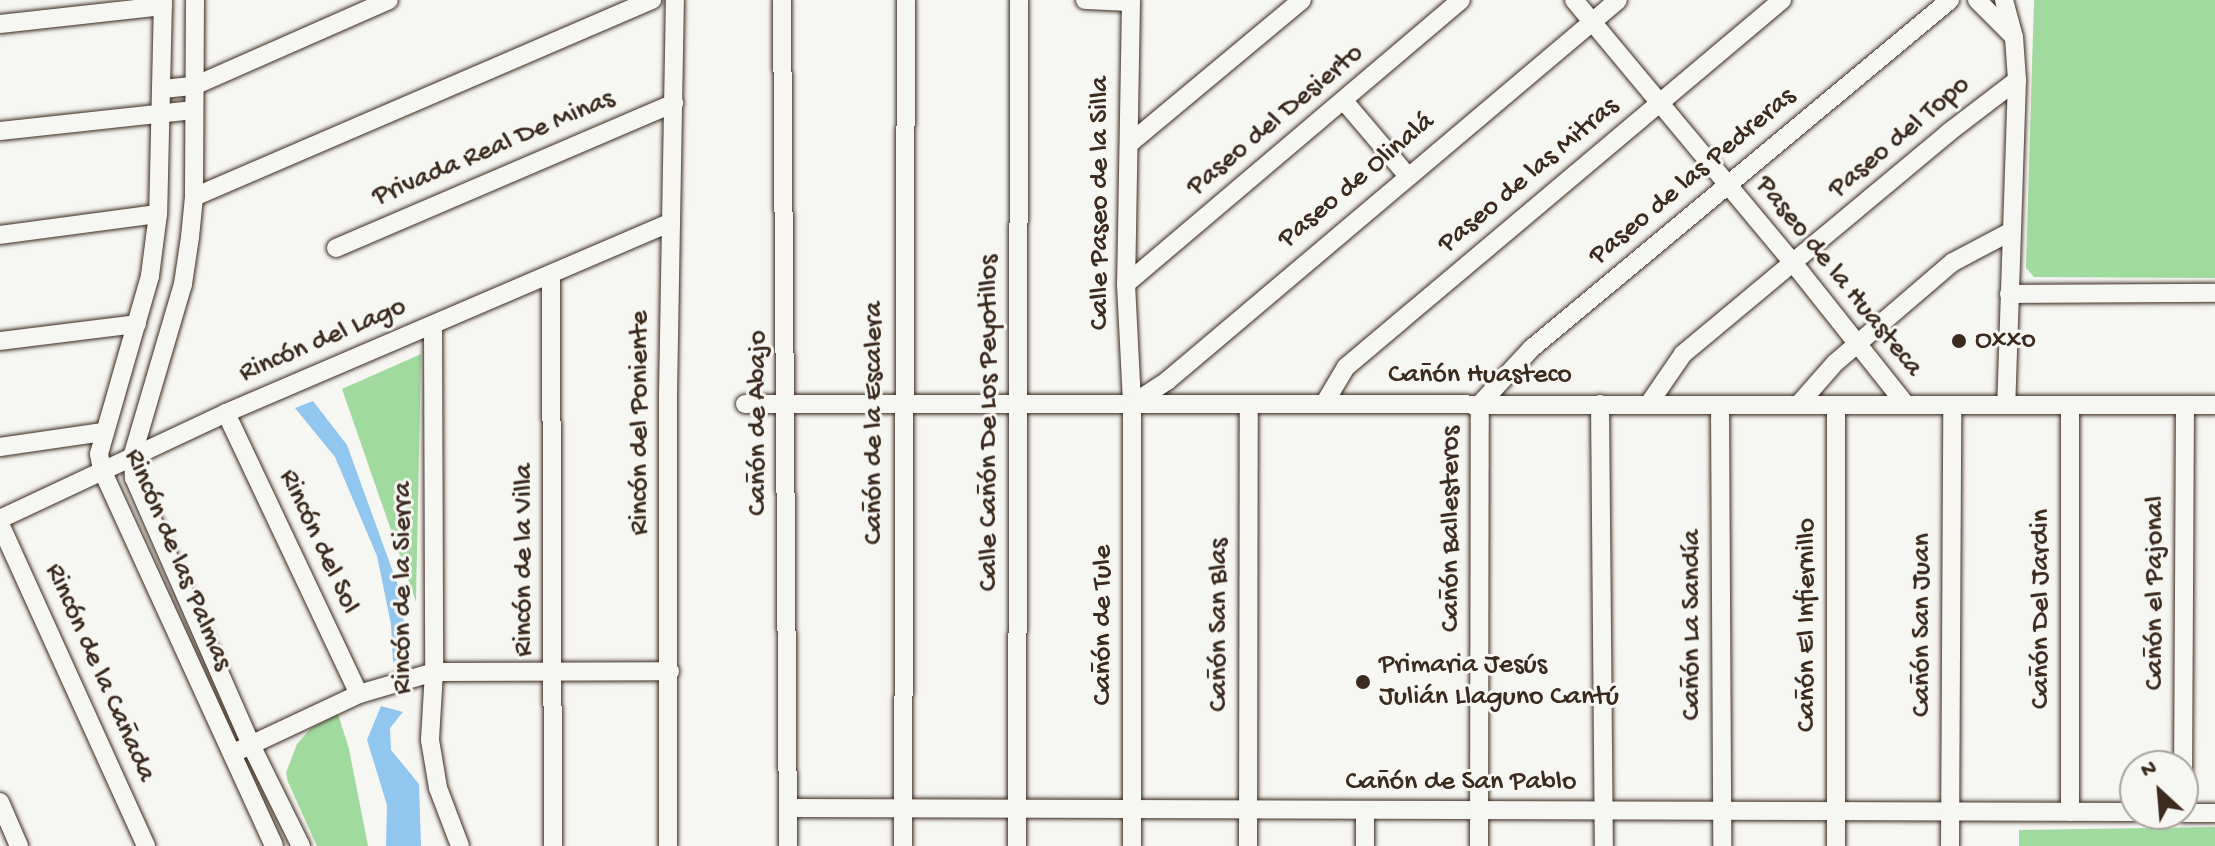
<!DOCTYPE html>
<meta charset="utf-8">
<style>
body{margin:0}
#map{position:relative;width:2215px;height:846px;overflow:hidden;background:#f6f6f2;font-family:"Gochi Hand",sans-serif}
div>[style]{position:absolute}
.green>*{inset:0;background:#a1da9f}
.water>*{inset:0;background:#91c6ef}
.roads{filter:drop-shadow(0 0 2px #3b2a1e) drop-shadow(0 0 2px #3b2a1e)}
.minor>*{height:18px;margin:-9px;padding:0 9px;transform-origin:9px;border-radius:9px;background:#f6f6f2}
.dots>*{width:22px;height:22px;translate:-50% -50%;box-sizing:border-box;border:4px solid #f6f6f2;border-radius:50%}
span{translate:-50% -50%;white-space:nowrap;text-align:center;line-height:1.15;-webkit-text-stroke:6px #f6f6f2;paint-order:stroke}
.street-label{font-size:28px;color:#3b2a1e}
.poi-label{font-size:28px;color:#3b2a1e}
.left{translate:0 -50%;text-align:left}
.north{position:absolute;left:2119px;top:750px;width:80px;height:80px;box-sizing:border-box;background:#f6f6f2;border:2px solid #aba49d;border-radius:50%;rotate:334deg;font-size:22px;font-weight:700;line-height:32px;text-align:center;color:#3b2a1e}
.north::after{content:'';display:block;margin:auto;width:28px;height:36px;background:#3b2a1e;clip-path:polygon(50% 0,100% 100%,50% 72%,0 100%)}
</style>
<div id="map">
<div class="green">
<i style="clip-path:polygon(2034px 0,2215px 0,2215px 278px,2034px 277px,2026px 268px)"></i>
<i style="clip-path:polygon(421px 354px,416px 602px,342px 389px)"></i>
<i style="clip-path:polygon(338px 714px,349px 749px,368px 846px,317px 846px,288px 782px,286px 773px,297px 744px,310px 729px)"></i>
<i style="clip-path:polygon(2215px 827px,2215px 846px,2019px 846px,2019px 830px)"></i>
</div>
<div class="water">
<i style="clip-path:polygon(313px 401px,347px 445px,401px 594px,407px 655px,393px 662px,391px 624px,377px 556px,335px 457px,295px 408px)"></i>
<i style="clip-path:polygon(381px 706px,403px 712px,390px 728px,391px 750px,419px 784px,421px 846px,386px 846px,387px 805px,367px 740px)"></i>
</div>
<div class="roads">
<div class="minor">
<i style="left:163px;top:0;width:214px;rotate:91.3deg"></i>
<i style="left:158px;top:214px;width:63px;rotate:97.4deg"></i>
<i style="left:150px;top:276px;width:185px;rotate:106deg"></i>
<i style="left:99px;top:454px;width:16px;rotate:79deg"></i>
<i style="left:102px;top:470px;width:413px;rotate:65.4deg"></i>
<i style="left:195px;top:0;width:197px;rotate:90.3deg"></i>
<i style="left:194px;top:197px;width:40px;rotate:95.7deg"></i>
<i style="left:190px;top:237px;width:48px;rotate:98.5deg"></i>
<i style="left:183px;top:284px;width:177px;rotate:106.4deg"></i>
<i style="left:133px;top:454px;width:24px;rotate:88deg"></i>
<i style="left:134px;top:478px;width:292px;rotate:66.3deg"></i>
<i style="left:251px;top:745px;width:113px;rotate:63.7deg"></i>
<i style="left:782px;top:0;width:846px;rotate:89.59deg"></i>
<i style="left:1085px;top:0;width:46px;rotate:2.5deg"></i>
<i style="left:1574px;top:0;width:344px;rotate:50.2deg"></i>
<i style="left:1794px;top:264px;width:180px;rotate:51.5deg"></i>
<i style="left:1977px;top:0;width:49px;rotate:45deg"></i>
<i style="left:2004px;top:0;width:38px;rotate:75deg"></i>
<i style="left:2014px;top:37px;width:43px;rotate:86deg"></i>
<i style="left:2017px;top:80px;width:325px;rotate:91.9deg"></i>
<i style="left:1131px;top:2px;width:282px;rotate:91deg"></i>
<i style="left:1126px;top:284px;width:120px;rotate:87.1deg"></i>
<i style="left:1132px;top:404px;width:442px;rotate:90deg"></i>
<i style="left:0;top:24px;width:164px;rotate:-6.3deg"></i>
<i style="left:163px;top:89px;width:31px;rotate:-6deg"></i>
<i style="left:194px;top:86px;width:213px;rotate:-23.8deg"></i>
<i style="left:1344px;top:101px;width:97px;rotate:49.6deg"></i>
<i style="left:0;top:131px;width:195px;rotate:-6.2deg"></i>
<i style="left:1129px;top:144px;width:225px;rotate:-39.8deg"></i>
<i style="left:194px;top:197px;width:499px;rotate:-23.3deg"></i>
<i style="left:0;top:235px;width:159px;rotate:-7.6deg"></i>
<i style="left:336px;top:248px;width:368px;rotate:-23.2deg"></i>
<i style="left:551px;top:274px;width:572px;rotate:89.8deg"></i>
<i style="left:1126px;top:284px;width:439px;rotate:-40.3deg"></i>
<i style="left:2009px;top:294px;width:206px;rotate:-0.3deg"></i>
<i style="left:433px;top:325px;width:347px;rotate:89.8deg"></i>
<i style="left:434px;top:672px;width:68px;rotate:93.4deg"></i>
<i style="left:430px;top:740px;width:49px;rotate:80.5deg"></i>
<i style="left:438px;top:788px;width:62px;rotate:69.2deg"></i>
<i style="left:0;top:341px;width:138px;rotate:-7.1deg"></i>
<i style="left:745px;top:404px;width:1470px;rotate:0.04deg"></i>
<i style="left:1132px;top:404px;width:42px;rotate:-33.3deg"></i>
<i style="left:1167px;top:381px;width:590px;rotate:-40.19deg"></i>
<i style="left:1324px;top:404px;width:43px;rotate:-59.3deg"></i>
<i style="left:1346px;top:367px;width:570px;rotate:-40.09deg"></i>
<i style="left:1600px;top:404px;width:442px;rotate:89.5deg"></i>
<i style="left:1799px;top:404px;width:55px;rotate:-48.7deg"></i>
<i style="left:1835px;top:363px;width:155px;rotate:-40.6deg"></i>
<i style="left:1953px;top:262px;width:64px;rotate:-27.8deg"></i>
<i style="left:1648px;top:405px;width:62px;rotate:-55.5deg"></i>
<i style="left:1683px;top:354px;width:345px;rotate:-39.8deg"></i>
<i style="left:1948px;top:133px;width:87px;rotate:-37.5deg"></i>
<i style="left:1720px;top:405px;width:441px;rotate:89.7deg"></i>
<i style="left:1836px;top:405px;width:441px;rotate:90deg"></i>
<i style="left:2070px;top:405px;width:407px;rotate:90deg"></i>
<i style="left:226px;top:413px;width:311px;rotate:64.7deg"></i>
<i style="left:0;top:447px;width:104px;rotate:-8.3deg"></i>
<i style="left:0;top:519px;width:250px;rotate:-25.1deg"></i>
<i style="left:226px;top:413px;width:484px;rotate:-23.2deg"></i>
<i style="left:0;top:524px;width:354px;rotate:65.6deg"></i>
<i style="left:240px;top:750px;width:132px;rotate:-25.2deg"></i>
<i style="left:359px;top:694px;width:78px;rotate:-16.3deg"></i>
<i style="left:434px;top:672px;width:236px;rotate:-0.2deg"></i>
<i style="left:2183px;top:783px;width:378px;rotate:-89.7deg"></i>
<i style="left:0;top:802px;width:48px;rotate:66.6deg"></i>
<i style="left:788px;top:808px;width:1347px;rotate:0.17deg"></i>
<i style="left:2183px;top:813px;width:32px"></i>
<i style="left:668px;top:846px;width:451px;rotate:-90deg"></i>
<i style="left:668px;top:395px;width:395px;rotate:-89deg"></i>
<i style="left:903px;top:846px;width:846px;rotate:-89.8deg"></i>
<i style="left:1017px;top:846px;width:846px;rotate:-89.86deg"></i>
<i style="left:1248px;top:846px;width:442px;rotate:-89.9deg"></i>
<i style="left:1365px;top:846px;width:35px;rotate:-90deg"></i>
<i style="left:1479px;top:846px;width:442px;rotate:-89.9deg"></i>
<i style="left:1480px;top:404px;width:76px;rotate:-47.1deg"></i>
<i style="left:1532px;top:348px;width:544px;rotate:-39.78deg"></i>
<i style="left:1950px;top:846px;width:441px;rotate:-89.7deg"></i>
</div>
</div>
<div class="dots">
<i style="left:1959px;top:341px;background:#3b2a1e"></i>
<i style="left:1363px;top:682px;background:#3b2a1e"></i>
</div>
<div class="street-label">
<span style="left:1276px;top:121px;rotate:-40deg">Paseo del Desierto</span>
<span style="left:1900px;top:138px;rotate:-40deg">Paseo del Topo</span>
<span style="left:494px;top:149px;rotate:-23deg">Privada Real De Minas</span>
<span style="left:1529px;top:176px;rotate:-40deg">Paseo de las Mitras</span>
<span style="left:1693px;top:177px;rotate:-40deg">Paseo de las Pedreras</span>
<span style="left:1357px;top:181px;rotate:-40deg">Paseo de Olinalá</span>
<span style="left:1101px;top:203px;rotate:-90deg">Calle Paseo de la Silla</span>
<span style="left:1838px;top:277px;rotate:51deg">Paseo de la Huasteca</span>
<span style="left:323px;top:341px;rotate:-23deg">Rincón del Lago</span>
<span style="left:1480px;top:376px">Cañón Huasteco</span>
<span style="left:641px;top:423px;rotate:-90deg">Rincón del Poniente</span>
<span style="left:759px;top:423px;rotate:-90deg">Cañón de Abajo</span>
<span style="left:875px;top:423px;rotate:-90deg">Cañón de la Escalera</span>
<span style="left:990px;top:423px;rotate:-90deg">Calle Cañón De Los Peyotillos</span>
<span style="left:1452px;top:529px;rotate:-90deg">Cañón Ballesteros</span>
<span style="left:318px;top:542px;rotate:65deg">Rincón del Sol</span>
<span style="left:177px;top:560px;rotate:67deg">Rincón de las Palmas</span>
<span style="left:525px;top:560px;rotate:-90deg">Rincón de la Villa</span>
<span style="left:404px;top:588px;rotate:-90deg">Rincón de la Sierra</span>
<span style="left:2156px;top:593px;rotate:-90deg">Cañón el Pajonal</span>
<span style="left:2042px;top:609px;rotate:-90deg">Cañón Del Jardin</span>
<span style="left:1104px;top:625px;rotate:-90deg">Cañón de Tule</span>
<span style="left:1220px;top:625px;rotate:-90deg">Cañón San Blas</span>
<span style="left:1693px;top:625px;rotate:-90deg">Cañón La Sandía</span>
<span style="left:1808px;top:625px;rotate:-90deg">Cañón El Infiernillo</span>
<span style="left:1923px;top:625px;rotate:-90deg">Cañón San Juan</span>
<span style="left:99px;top:673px;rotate:66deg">Rincón de la Cañada</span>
<span style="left:1461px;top:783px">Cañón de San Pablo</span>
</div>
<div class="poi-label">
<span class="left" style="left:1975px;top:341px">Oxxo</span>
<span class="left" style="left:1379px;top:682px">Primaria Jesús<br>Julián Llaguno Cantú</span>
</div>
<div class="north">N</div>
</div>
